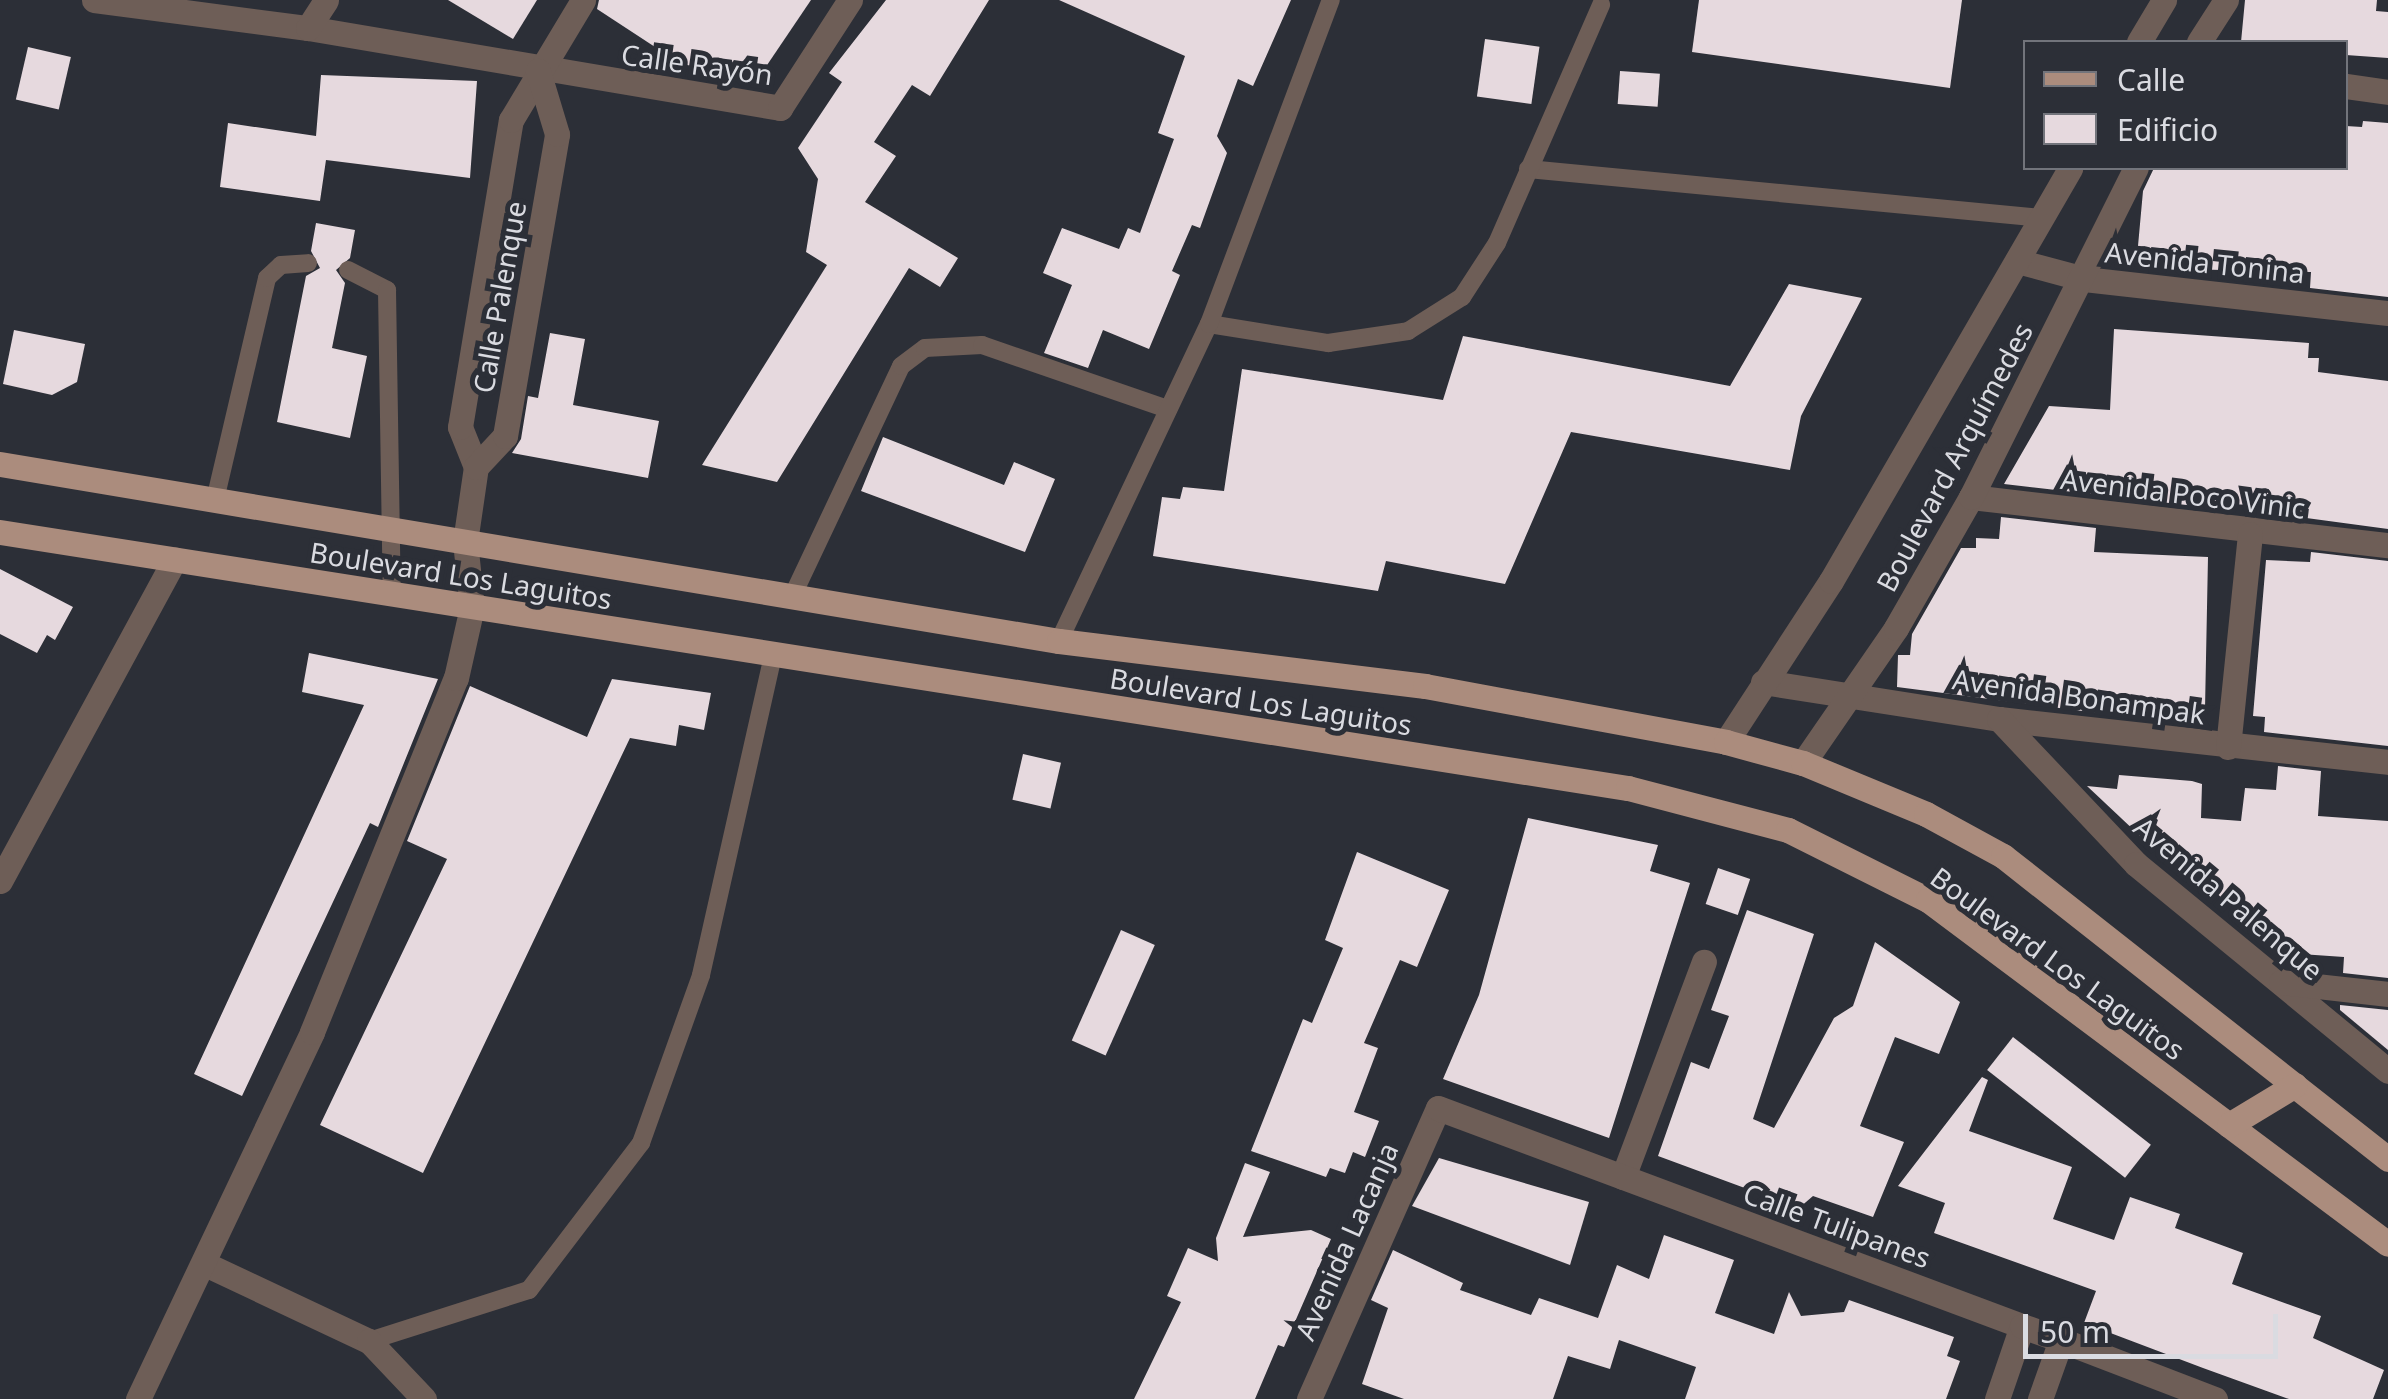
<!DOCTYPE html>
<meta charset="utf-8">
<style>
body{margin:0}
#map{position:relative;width:2388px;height:1399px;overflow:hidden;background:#2c2f37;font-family:"Noto Sans",sans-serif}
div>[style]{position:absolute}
.building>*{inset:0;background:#e6d9de;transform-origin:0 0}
.service>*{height:18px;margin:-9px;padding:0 9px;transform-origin:9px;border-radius:9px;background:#6e5e57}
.minor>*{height:25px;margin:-12.5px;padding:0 12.5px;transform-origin:12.5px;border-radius:12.5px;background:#6e5e57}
.tertiary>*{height:25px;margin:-12.5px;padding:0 12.5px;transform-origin:12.5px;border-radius:12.5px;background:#6e5e57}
.primary>*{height:25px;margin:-12.5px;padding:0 12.5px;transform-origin:12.5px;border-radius:12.5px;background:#ab8c7d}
span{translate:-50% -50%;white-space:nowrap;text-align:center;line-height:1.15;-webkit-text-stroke:10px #2c2f37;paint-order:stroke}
.street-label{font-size:28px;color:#dadbe1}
.legend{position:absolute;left:2023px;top:40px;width:325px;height:130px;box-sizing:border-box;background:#2c2f37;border:2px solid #72747b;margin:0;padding:12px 18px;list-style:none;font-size:30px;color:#dadbe1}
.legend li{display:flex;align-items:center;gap:20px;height:50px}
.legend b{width:50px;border:2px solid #72747b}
.scale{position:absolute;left:2023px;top:1314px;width:255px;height:45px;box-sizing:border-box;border:5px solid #dadbe1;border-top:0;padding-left:12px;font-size:30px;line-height:35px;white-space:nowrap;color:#dadbe1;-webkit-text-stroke:8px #2c2f37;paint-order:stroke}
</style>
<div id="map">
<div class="building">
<i style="clip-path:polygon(448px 0,537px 0,513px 39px)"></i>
<i style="clip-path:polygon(599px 0,811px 0,759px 77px,681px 64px,597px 9px)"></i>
<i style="clip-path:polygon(886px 0,989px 0,930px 96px,912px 85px,874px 142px,896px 156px,865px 202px,958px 258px,940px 287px,909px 268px,777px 482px,702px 465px,827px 265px,806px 252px,818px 179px,798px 148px,842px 82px,829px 73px)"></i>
<i style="clip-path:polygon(1059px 0,1291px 0,1253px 86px,1238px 79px,1217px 136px,1227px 153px,1200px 228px,1192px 225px,1172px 271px,1180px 275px,1149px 349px,1103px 330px,1088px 368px,1044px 353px,1072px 285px,1043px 273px,1062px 228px,1119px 249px,1128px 228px,1140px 233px,1174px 139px,1158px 133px,1185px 56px)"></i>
<i style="clip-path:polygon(1699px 0,1962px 0,1950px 88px,1692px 52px)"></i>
<i style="clip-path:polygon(2245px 0,2377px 0,2376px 11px,2388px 12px,2388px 58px,2346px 55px,2346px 42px,2241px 42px)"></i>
<i style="left:1485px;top:39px;width:55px;height:58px;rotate:8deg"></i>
<i style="left:28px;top:47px;width:44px;height:54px;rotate:13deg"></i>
<i style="left:1620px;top:71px;width:40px;height:33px;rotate:4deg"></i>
<i style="clip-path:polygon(321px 75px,477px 81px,470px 178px,326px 160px,320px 201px,220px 187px,228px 123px,316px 136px)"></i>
<i style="clip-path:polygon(2363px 121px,2388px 123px,2388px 297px,2310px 288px,2311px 272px,2136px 268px,2143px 191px,2154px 168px,2346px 168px,2346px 126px,2362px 127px)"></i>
<i style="clip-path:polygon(316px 223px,355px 230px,350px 258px,336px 270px,345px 283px,332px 348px,367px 356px,350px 438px,277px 422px,306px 276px,320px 268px,311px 251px)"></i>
<i style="clip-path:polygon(1789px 284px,1862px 298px,1801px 416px,1790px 470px,1571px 432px,1505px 584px,1386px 561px,1378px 591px,1153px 556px,1162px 497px,1180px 499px,1183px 487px,1224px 491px,1242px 369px,1443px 400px,1463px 336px,1730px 386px)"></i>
<i style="clip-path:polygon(2114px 329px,2309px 343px,2308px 358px,2319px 358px,2318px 372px,2388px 381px,2388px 529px,2261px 512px,2262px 506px,2205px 502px,2204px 507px,2004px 484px,2049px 406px,2110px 410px)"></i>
<i style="clip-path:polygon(14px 330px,85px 344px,77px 382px,52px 395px,3px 384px)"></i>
<i style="clip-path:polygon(550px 333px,585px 339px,573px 405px,659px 421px,648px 478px,512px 453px,521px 439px,528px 396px,538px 398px)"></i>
<i style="clip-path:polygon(883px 437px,1004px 485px,1014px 462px,1055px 479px,1025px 552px,861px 491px)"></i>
<i style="clip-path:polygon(2001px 517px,2096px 528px,2094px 552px,2208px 557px,2205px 709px,2144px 707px,2144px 713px,2121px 716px,1897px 687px,1898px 655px,1910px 655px,1912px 634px,1961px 548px,1976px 548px,1976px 538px,1999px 539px)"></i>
<i style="clip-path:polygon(2311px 552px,2388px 561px,2388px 746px,2264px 732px,2265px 717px,2253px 716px,2266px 560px,2310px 562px)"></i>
<i style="clip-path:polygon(0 569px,73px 607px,55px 640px,47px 635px,37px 653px,0 634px)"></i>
<i style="clip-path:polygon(309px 653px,438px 679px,378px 827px,370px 823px,242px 1096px,194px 1074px,364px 705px,302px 692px)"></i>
<i style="clip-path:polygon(612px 679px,711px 693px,704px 730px,679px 725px,676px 746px,630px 738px,423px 1173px,320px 1125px,447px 859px,407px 841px,470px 686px,587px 737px)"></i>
<i style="left:1023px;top:754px;width:39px;height:47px;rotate:13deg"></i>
<i style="clip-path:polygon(2278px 766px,2321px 771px,2318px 816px,2388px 821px,2388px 978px,2343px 973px,2344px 957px,2272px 952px,2272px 944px,2187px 866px,2188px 853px,2155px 850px,2087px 786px,2117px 789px,2119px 775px,2192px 781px,2202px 784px,2201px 818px,2241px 821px,2245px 788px,2276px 790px)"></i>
<i style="clip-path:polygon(1528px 818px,1658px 845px,1650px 871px,1690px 883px,1609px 1138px,1443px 1079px,1479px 995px)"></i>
<i style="clip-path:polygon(1357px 852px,1449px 890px,1417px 967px,1400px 960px,1364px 1043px,1378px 1048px,1354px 1112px,1379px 1121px,1365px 1157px,1353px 1152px,1345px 1173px,1330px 1168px,1326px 1177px,1251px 1151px,1303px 1019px,1312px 1023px,1343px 948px,1325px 940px)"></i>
<i style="left:1718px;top:868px;width:34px;height:38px;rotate:19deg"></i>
<i style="clip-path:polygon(1747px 910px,1814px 934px,1753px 1119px,1774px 1128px,1834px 1018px,1853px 1006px,1875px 942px,1960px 1002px,1939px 1054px,1895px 1037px,1860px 1126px,1904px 1142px,1873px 1217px,1813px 1196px,1799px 1208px,1658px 1156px,1691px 1062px,1709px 1069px,1729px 1016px,1711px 1010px)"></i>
<i style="left:1121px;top:930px;width:37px;height:121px;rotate:24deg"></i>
<i style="clip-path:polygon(2340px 1005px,2388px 1010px,2388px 1050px,2340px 1010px)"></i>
<i style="left:2013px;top:1037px;width:175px;height:42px;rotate:38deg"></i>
<i style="clip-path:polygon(1982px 1077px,1988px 1080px,1969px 1131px,2072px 1167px,2053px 1219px,2114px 1240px,2130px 1197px,2180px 1214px,2175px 1228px,2243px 1253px,2232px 1284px,2321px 1316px,2313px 1338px,2384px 1370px,2373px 1399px,2289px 1399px,2203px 1368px,2084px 1323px,2096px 1291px,1934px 1233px,1945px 1203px,1898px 1186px)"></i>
<i style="clip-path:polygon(1439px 1158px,1589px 1202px,1570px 1265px,1412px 1206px)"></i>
<i style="clip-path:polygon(1245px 1163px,1270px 1172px,1243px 1237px,1311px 1230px,1331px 1239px,1284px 1347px,1278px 1345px,1255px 1399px,1134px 1399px,1181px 1302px,1167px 1296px,1188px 1248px,1218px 1261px,1216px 1238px)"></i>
<i style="clip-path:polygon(1664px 1235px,1734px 1260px,1715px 1313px,1774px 1334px,1789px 1292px,1801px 1316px,1844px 1312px,1849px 1300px,1954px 1337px,1947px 1356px,1960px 1361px,1946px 1399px,1685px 1399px,1696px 1367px,1619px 1340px,1610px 1369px,1568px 1356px,1553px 1399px,1404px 1399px,1362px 1384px,1388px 1308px,1371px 1300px,1393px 1250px,1463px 1283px,1460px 1290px,1531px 1315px,1539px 1298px,1598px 1318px,1617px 1265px,1649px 1279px)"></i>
</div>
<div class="service">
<i style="left:1528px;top:169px;width:516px;rotate:5.45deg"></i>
<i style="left:348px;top:270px;width:44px;rotate:27.1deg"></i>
<i style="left:387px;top:290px;width:304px;rotate:89.1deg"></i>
<i style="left:1209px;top:324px;width:121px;rotate:9.1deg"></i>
<i style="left:1328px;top:343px;width:81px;rotate:-8.5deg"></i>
<i style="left:1408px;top:331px;width:64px;rotate:-32.2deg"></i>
<i style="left:1462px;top:297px;width:64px;rotate:-57.1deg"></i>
<i style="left:1497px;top:243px;width:260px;rotate:-66.4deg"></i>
<i style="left:215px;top:500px;width:228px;rotate:-76.8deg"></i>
<i style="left:267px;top:278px;width:19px;rotate:-43deg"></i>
<i style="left:281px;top:265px;width:27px;rotate:-4deg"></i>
<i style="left:792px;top:597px;width:255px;rotate:-64.7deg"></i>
<i style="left:901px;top:366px;width:30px;rotate:-37deg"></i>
<i style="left:925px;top:348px;width:57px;rotate:-3deg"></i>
<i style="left:982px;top:345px;width:197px;rotate:19deg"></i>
<i style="left:1059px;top:641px;width:351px;rotate:-64.7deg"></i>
<i style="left:1209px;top:324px;width:346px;rotate:-69.4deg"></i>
<i style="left:369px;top:1341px;width:168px;rotate:-17.7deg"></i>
<i style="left:529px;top:1290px;width:185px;rotate:-52.7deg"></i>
<i style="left:641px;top:1143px;width:178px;rotate:-70.3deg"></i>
<i style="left:701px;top:975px;width:327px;rotate:-77.3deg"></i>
</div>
<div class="minor">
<i style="left:94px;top:0;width:216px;rotate:7.5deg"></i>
<i style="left:308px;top:28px;width:479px;rotate:9.6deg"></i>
<i style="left:780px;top:108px;width:129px;rotate:-57.1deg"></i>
<i style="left:308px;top:28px;width:33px;rotate:-57deg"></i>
<i style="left:2139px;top:42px;width:49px;rotate:-59.2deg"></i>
<i style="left:2199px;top:42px;width:50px;rotate:-57.3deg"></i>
<i style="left:2346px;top:86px;width:42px;rotate:8.1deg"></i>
<i style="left:2017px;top:261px;width:69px;rotate:15deg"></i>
<i style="left:2084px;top:279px;width:306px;rotate:6.4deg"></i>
<i style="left:476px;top:467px;width:43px;rotate:-111.8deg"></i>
<i style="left:460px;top:427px;width:311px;rotate:-80.6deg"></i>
<i style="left:511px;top:120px;width:140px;rotate:-59deg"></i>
<i style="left:1971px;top:497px;width:420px;rotate:6.6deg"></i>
<i style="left:1763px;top:682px;width:239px;rotate:8.9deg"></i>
<i style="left:1999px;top:719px;width:391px;rotate:6.3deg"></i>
<i style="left:1999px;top:719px;width:199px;rotate:46.6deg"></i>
<i style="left:2136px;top:864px;width:326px;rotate:39.4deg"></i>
<i style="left:1726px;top:742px;width:192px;rotate:-56.9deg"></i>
<i style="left:1831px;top:581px;width:477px;rotate:-59.9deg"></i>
<i style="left:2228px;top:747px;width:214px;rotate:-84.1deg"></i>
<i style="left:1803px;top:763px;width:164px;rotate:-55.4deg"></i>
<i style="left:1896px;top:628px;width:151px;rotate:-60.2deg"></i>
<i style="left:1971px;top:497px;width:368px;rotate:-63.4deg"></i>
<i style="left:0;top:881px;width:366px;rotate:-61.5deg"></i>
<i style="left:2281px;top:982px;width:108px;rotate:6.4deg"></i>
<i style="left:1623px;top:1177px;width:230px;rotate:-69.4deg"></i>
<i style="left:205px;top:1264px;width:181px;rotate:25.2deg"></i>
<i style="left:369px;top:1341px;width:80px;rotate:46.5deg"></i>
<i style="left:2061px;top:1340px;width:165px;rotate:21deg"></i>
<i style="left:138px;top:1399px;width:406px;rotate:-64.6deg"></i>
<i style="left:312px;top:1032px;width:382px;rotate:-67.9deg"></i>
<i style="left:456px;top:678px;width:73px;rotate:-77.3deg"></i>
<i style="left:472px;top:607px;width:65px;rotate:-96.1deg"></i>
<i style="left:465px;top:542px;width:76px;rotate:-81.7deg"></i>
<i style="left:476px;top:467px;width:42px;rotate:-46.9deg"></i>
<i style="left:505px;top:436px;width:306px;rotate:-80.2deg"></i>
<i style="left:557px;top:134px;width:66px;rotate:-106.8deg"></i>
<i style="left:1309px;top:1399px;width:318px;rotate:-66.1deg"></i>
<i style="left:1438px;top:1108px;width:623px;rotate:20.47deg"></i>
</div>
<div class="tertiary">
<i style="left:1997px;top:1399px;width:77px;rotate:-71.1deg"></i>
<i style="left:2022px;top:1326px;width:41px;rotate:19.7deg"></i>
<i style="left:2061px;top:1340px;width:63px;rotate:109.6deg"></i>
</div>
<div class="primary">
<i style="left:0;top:464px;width:1074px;rotate:9.49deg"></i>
<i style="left:1059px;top:641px;width:369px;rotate:7deg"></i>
<i style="left:1425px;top:686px;width:306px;rotate:10.5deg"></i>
<i style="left:1726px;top:742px;width:80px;rotate:15.3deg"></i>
<i style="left:1803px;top:763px;width:133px;rotate:22.5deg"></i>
<i style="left:1926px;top:814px;width:88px;rotate:28.6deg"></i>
<i style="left:2003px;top:856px;width:490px;rotate:38.2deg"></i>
<i style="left:0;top:532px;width:1648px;rotate:8.94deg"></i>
<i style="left:1628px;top:788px;width:165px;rotate:14.7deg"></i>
<i style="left:1788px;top:830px;width:157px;rotate:26.6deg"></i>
<i style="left:1928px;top:900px;width:574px;rotate:36.79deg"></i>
<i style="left:2229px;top:1125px;width:77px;rotate:-31.2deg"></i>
</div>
<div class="street-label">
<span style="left:697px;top:64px;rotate:8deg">Calle Rayón</span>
<span style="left:2205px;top:262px;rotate:6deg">Avenida Tonina</span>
<span style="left:499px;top:297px;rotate:-80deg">Calle Palenque</span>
<span style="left:1954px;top:457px;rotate:-62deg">Boulevard Arquímedes</span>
<span style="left:2183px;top:493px;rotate:7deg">Avenida Poco Vinic</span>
<span style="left:461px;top:575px;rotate:9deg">Boulevard Los Laguitos</span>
<span style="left:2079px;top:696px;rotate:8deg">Avenida Bonampak</span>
<span style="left:1261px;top:701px;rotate:9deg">Boulevard Los Laguitos</span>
<span style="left:2229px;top:898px;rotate:40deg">Avenida Palenque</span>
<span style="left:2058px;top:963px;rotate:36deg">Boulevard Los Laguitos</span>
<span style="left:1837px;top:1225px;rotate:20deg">Calle Tulipanes</span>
<span style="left:1346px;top:1241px;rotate:-66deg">Avenida Lacanja</span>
</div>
<ul class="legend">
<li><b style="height:12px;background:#ab8c7d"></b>Calle</li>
<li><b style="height:28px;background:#e6d9de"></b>Edificio</li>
</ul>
<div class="scale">50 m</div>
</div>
